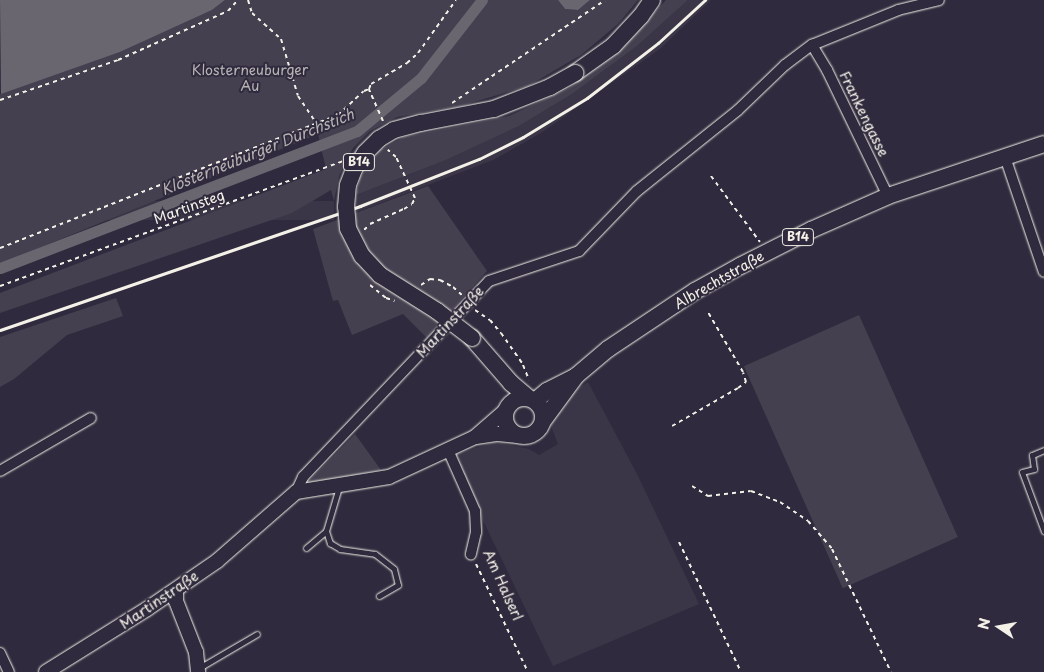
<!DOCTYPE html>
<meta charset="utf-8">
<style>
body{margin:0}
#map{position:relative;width:1044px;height:672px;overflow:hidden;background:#2f2a3d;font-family:"Playpen Sans",sans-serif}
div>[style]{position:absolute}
.built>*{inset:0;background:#3b3647;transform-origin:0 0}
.green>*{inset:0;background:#454050;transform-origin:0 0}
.water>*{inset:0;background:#6a6670}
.canal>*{height:11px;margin:-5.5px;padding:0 5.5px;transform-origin:5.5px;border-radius:5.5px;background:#6a6670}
.path>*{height:2px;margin-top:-1px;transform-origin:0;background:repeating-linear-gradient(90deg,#f4f1e8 0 4px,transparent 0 8px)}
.roads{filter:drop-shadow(0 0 1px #f4f1e8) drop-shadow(0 0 1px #f4f1e8)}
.lane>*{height:5px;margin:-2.5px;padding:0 2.5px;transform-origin:2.5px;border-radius:2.5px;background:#2f2a3d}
.street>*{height:10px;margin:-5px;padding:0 5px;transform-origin:5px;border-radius:5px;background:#2f2a3d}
.secondary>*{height:14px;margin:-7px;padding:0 7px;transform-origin:7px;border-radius:7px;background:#2f2a3d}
.primary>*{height:16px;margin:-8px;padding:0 8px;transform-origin:8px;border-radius:8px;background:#2f2a3d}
.primary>.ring{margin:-8px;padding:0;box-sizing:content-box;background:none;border:16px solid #2f2a3d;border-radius:50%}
.rail>*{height:3px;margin:-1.5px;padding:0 1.5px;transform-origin:1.5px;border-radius:1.5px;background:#f4f1e8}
.bridges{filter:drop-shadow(0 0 1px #f4f1e8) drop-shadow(0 0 1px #f4f1e8)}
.primary-bridge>*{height:16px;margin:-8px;padding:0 8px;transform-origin:8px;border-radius:8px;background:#2f2a3d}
span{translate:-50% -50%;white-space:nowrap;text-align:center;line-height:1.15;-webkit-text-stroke:4px #2f2a3d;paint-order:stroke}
.shield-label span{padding:1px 4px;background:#2f2a3d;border:1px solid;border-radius:4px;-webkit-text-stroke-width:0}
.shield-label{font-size:12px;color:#f4f1e8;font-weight:700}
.park-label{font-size:14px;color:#b7b3b3}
.street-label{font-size:14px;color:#f4f1e8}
.water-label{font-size:15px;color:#b6b2b2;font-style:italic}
.north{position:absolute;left:974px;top:602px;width:50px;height:50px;-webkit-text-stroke:4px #2f2a3d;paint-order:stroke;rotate:282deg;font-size:14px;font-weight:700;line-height:20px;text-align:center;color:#f4f1e8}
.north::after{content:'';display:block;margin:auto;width:18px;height:22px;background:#f4f1e8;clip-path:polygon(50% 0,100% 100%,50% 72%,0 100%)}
</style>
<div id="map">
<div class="built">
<i style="clip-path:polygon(688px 0,711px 0,661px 48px,541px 133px,493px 160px,357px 212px,356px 195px,446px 160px,519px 126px,572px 94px,637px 46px)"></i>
<i style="left:334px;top:201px;width:19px;height:354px;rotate:90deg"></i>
<i style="clip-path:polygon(588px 382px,637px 474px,699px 604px,553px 666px,452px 456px,494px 442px,529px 449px,539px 455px,558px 444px,551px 426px,554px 417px,575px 390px)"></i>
</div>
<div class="green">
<i style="clip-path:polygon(225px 0,558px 0,565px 9px,578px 10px,590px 0,638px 0,618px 24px,581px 55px,528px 86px,461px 106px,397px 117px,370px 131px,353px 148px,339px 176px,334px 201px,331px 190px,292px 213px,0 313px,0 293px,326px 169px,318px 134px,0 264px,0 94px,120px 52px,212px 10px)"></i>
<i style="clip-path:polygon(666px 0,688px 0,637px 46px,572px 94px,519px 126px,446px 160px,356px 195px,360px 178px,380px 150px,404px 137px,509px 116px,569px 88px,622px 48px)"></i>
<i style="clip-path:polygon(428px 186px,487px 271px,427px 338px,403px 314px,352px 335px,338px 300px,333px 301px,313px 229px)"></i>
<i style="clip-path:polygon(116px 298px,123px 316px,67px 335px,14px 379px,0 387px,0 337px)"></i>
<i style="left:859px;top:315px;width:243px;height:126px;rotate:66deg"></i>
<i style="clip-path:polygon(355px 434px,381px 470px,304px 486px)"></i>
</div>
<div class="water">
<i style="clip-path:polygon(0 0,225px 0,212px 10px,120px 52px,1px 94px)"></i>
<i style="clip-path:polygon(558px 0,590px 0,578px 10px,565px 9px)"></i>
</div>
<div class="canal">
<i style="left:0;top:268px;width:382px;rotate:-21deg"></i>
<i style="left:357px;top:131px;width:83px;rotate:-39.6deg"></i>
<i style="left:421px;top:78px;width:99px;rotate:-52deg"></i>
</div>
<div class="path">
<i style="left:248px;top:0;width:14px;rotate:73deg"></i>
<i style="left:252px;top:13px;width:39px;rotate:42deg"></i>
<i style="left:281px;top:39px;width:59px;rotate:73.4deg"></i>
<i style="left:298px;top:96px;width:34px;rotate:56deg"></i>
<i style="left:0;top:100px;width:125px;rotate:-18.7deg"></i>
<i style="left:118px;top:60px;width:120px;rotate:-24deg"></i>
<i style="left:228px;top:11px;width:15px;rotate:-48deg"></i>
<i style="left:452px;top:103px;width:184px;rotate:-33.9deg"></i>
<i style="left:383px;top:121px;width:35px;rotate:-114deg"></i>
<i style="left:369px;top:89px;width:5px;rotate:-68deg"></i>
<i style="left:371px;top:84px;width:42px;rotate:-30.3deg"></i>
<i style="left:407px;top:63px;width:15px;rotate:-42deg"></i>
<i style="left:418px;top:53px;width:65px;rotate:-54.4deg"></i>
<i style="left:711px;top:176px;width:82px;rotate:53.4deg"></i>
<i style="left:364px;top:230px;width:8px;rotate:-45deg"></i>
<i style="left:370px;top:224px;width:37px;rotate:-24deg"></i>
<i style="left:404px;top:209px;width:9px;rotate:-32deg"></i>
<i style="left:412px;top:204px;width:7px;rotate:-63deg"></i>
<i style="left:415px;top:198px;width:45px;rotate:-114.9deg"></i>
<i style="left:396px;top:157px;width:11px;rotate:-139deg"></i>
<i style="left:0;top:248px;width:363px;rotate:-21.5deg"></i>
<i style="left:338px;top:115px;width:35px;rotate:-43deg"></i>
<i style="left:364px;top:91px;width:5px;rotate:-22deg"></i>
<i style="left:370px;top:285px;width:21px;rotate:39deg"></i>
<i style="left:386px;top:298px;width:9px;rotate:18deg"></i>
<i style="left:421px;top:285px;width:11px;rotate:-34deg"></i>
<i style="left:430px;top:279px;width:10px;rotate:6deg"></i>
<i style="left:440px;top:280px;width:15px;rotate:28deg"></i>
<i style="left:453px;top:287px;width:12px;rotate:42deg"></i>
<i style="left:0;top:286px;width:365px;rotate:-20deg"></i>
<i style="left:475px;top:310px;width:18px;rotate:34deg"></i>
<i style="left:490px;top:320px;width:17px;rotate:50deg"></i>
<i style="left:501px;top:333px;width:39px;rotate:55deg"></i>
<i style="left:523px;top:365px;width:16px;rotate:68deg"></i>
<i style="left:672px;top:426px;width:76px;rotate:-29.9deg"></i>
<i style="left:738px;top:388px;width:10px;rotate:-37deg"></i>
<i style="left:746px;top:382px;width:10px;rotate:-107deg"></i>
<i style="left:743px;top:372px;width:69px;rotate:-120.3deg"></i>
<i style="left:692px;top:486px;width:19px;rotate:32deg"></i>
<i style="left:708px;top:496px;width:43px;rotate:-6.6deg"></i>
<i style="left:751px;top:491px;width:31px;rotate:21deg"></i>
<i style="left:780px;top:502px;width:34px;rotate:34deg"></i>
<i style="left:808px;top:521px;width:37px;rotate:49deg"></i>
<i style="left:832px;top:549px;width:136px;rotate:64.4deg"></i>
<i style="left:679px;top:542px;width:144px;rotate:64.5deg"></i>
<i style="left:476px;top:564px;width:120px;rotate:64.3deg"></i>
</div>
<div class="roads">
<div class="lane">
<i style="left:1044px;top:450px;width:13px;rotate:157deg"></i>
<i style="left:1032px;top:455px;width:14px;rotate:82deg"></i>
<i style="left:1034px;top:469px;width:12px;rotate:166deg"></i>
<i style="left:1022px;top:472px;width:63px;rotate:69.6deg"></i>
<i style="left:339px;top:487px;width:46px;rotate:106.5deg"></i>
<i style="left:326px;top:531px;width:13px;rotate:72deg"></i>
<i style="left:330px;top:543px;width:12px;rotate:31deg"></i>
<i style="left:340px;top:549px;width:35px;rotate:8deg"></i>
<i style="left:375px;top:554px;width:24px;rotate:38deg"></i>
<i style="left:394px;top:569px;width:16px;rotate:76deg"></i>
<i style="left:398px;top:585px;width:22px;rotate:150deg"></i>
<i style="left:306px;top:548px;width:26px;rotate:-40deg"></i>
<i style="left:199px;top:668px;width:67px;rotate:-30.4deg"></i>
</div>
<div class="street">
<i style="left:812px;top:45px;width:29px;rotate:59deg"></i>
<i style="left:827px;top:70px;width:140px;rotate:64.2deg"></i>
<i style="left:1005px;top:157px;width:121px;rotate:71.3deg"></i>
<i style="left:448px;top:450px;width:67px;rotate:66.1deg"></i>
<i style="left:475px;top:511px;width:21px;rotate:87deg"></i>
<i style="left:476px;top:532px;width:23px;rotate:103deg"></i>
<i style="left:0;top:471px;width:105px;rotate:-30.2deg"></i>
<i style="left:296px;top:492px;width:17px;rotate:-65deg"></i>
<i style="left:303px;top:477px;width:270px;rotate:-46.5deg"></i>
<i style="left:489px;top:281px;width:95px;rotate:-18.4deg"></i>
<i style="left:579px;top:251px;width:83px;rotate:-46deg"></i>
<i style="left:637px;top:191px;width:129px;rotate:-38.7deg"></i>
<i style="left:738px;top:110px;width:65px;rotate:-43.8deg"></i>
<i style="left:785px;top:65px;width:34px;rotate:-37deg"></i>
<i style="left:812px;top:45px;width:93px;rotate:-22.1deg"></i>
<i style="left:898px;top:10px;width:42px;rotate:-13.7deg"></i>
<i style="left:0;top:653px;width:21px;rotate:65deg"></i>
</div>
<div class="secondary">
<i style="left:476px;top:437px;width:22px;rotate:-8deg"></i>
<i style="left:498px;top:434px;width:20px;rotate:6deg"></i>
<i style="left:176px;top:590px;width:11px;rotate:90deg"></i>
<i style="left:176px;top:601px;width:55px;rotate:68.6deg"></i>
<i style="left:196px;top:652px;width:20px;rotate:84deg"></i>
<i style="left:46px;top:672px;width:119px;rotate:-32deg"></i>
<i style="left:147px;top:609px;width:85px;rotate:-34.4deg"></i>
<i style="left:217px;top:561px;width:105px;rotate:-41.1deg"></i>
<i style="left:296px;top:492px;width:94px;rotate:-9.2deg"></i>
<i style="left:389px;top:477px;width:95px;rotate:-24.9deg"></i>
<i style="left:475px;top:437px;width:40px;rotate:-41deg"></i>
</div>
<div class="primary">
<i style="left:575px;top:73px;width:47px;rotate:-35.4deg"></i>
<i style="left:613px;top:46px;width:41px;rotate:-47deg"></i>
<i style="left:641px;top:16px;width:19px;rotate:-55deg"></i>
<i style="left:472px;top:338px;width:60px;rotate:49.1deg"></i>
<i style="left:511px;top:383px;width:23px;rotate:40deg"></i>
<i class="ring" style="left:505px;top:398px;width:22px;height:22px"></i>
<i style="left:535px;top:401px;width:16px;rotate:-40deg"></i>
<i style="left:547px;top:391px;width:30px;rotate:-27deg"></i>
<i style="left:543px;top:421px;width:56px;rotate:-53.7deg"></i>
<i style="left:576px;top:376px;width:42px;rotate:-40.2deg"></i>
<i style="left:608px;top:349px;width:105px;rotate:-33.7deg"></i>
<i style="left:695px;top:291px;width:51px;rotate:-29.1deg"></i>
<i style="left:740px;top:266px;width:80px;rotate:-26.9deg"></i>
<i style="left:811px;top:230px;width:84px;rotate:-23.8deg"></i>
<i style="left:888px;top:196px;width:164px;rotate:-18.4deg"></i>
</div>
</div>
<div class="rail">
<i style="left:0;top:330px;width:381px;rotate:-19deg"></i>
<i style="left:360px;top:206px;width:128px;rotate:-21.6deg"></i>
<i style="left:479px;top:159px;width:49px;rotate:-26.6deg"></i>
<i style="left:523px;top:137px;width:75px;rotate:-31.4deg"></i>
<i style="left:587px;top:98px;width:90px;rotate:-37.8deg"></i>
<i style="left:658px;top:43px;width:64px;rotate:-42.5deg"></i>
</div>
<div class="bridges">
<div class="primary-bridge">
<i style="left:472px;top:338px;width:44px;rotate:-142.4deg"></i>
<i style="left:437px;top:311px;width:67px;rotate:-147.7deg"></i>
<i style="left:380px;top:275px;width:26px;rotate:-133deg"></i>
<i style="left:362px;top:256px;width:31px;rotate:-117deg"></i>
<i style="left:348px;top:228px;width:21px;rotate:-95deg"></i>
<i style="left:346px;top:207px;width:22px;rotate:-85deg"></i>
<i style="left:348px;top:185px;width:17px;rotate:-69deg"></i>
<i style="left:354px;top:169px;width:19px;rotate:-55deg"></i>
<i style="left:365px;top:153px;width:20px;rotate:-45deg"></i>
<i style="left:379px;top:139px;width:17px;rotate:-31deg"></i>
<i style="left:394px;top:130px;width:28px;rotate:-15deg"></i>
<i style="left:421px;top:123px;width:74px;rotate:-10.9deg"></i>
<i style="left:494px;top:109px;width:60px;rotate:-21.4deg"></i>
<i style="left:550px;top:87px;width:29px;rotate:-29deg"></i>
</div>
</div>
<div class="shield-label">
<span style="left:359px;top:162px">B14</span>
<span style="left:798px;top:237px">B14</span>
</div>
<div class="park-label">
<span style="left:250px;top:78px">Klosterneuburger<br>Au</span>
</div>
<div class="street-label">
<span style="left:864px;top:114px;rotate:64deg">Frankengasse</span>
<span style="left:189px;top:207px;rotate:-20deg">Martinsteg</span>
<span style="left:719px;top:280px;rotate:-30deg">Albrechtstraße</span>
<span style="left:450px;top:322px;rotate:-47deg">Martinstraße</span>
<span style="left:503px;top:585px;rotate:66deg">Am Halserl</span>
<span style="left:159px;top:600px;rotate:-34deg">Martinstraße</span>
</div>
<div class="water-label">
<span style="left:257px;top:151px;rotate:-22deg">Klosterneuburger Durchstich</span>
</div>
<div class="north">N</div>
</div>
